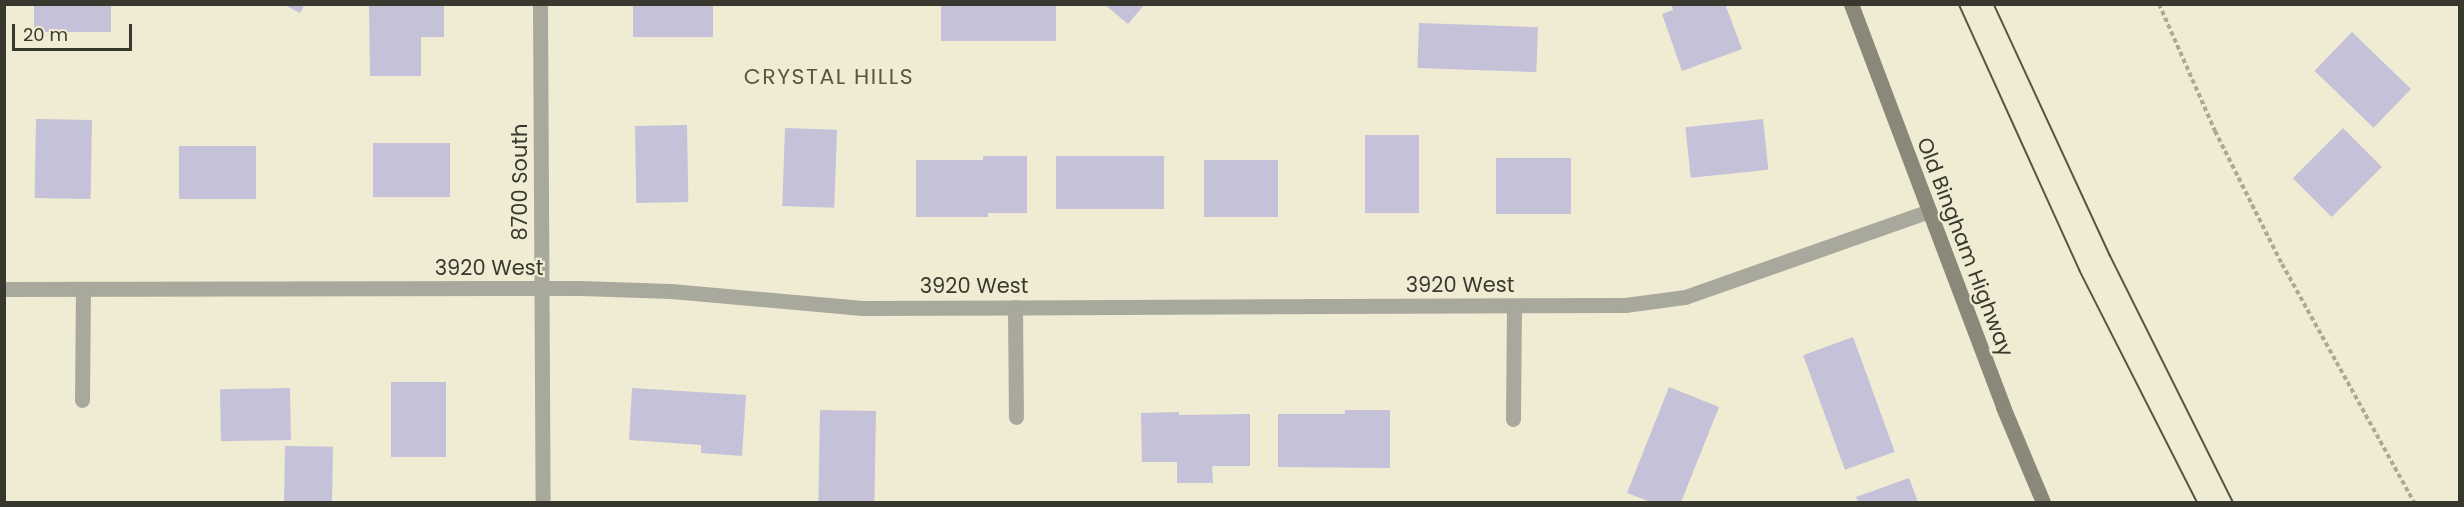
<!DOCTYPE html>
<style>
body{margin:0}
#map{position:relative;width:2464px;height:507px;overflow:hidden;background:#efecd3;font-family:Poppins,sans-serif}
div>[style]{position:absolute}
.building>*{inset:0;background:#c4c1d9;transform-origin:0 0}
.path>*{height:4px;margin-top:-2px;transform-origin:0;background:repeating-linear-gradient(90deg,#aca996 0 4.5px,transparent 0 7.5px)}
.street>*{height:15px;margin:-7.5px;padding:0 7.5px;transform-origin:7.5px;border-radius:7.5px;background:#a9a89d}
.secondary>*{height:15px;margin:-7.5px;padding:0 7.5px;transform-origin:7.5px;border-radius:7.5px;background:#8a8878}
.tram>*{height:1.5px;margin:-0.75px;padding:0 0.75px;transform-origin:0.75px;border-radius:0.75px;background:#575549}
span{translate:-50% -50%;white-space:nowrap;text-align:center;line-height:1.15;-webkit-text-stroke:4.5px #efecd3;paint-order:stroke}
.street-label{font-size:21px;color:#39382e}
.neighbourhood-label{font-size:22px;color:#595641;letter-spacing:1.5px}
.frame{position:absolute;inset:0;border:6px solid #39382e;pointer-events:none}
.scale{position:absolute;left:12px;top:24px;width:120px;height:27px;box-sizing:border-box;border:3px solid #39382e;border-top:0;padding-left:8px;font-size:18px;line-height:21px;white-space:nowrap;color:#39382e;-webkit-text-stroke:4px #efecd3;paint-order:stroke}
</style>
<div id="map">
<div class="building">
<i style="clip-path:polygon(283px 4px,305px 4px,300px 13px)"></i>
<i style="clip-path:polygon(369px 4px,444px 4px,444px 37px,421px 37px,421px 76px,370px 76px)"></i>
<i style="left:633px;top:4px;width:80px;height:33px"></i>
<i style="left:941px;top:4px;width:115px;height:37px"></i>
<i style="clip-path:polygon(1104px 4px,1145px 4px,1128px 24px)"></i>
<i style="clip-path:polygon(1671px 4px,1725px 4px,1742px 49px,1682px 71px,1662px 14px,1673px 10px)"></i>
<i style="left:34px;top:5px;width:77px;height:27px"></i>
<i style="left:1419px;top:23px;width:119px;height:45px;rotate:2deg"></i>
<i style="left:2352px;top:32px;width:82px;height:54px;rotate:44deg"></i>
<i style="left:36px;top:119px;width:56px;height:79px;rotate:1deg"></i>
<i style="left:1763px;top:119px;width:51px;height:78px;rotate:84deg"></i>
<i style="left:687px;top:125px;width:77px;height:52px;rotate:89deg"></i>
<i style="left:785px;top:128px;width:52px;height:78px;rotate:2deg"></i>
<i style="left:2343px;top:128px;width:55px;height:71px;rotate:45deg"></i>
<i style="left:1419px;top:135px;width:78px;height:54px;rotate:90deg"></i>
<i style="left:373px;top:143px;width:77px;height:54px"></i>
<i style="left:179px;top:146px;width:77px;height:53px"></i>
<i style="clip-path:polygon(983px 156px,1027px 156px,1027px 213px,988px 213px,988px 217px,916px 217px,916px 160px,983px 160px)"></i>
<i style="left:1056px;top:156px;width:108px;height:53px"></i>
<i style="left:1496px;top:158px;width:75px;height:56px"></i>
<i style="left:1204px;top:160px;width:74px;height:57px"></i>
<i style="left:1853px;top:337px;width:122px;height:53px;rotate:70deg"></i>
<i style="left:446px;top:382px;width:75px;height:55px;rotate:90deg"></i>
<i style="clip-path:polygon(1669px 387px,1719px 407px,1681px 502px,1651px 502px,1627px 493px)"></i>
<i style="left:290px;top:388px;width:52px;height:70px;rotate:89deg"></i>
<i style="clip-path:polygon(632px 388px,746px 395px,742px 456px,701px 453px,701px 445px,629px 440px)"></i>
<i style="left:820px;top:410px;width:56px;height:92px;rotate:1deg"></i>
<i style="clip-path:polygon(1345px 410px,1390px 410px,1390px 468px,1278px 467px,1278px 414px,1345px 414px)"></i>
<i style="clip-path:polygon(1179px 412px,1179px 415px,1250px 414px,1250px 466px,1212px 466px,1213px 483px,1177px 483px,1177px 462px,1142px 462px,1141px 413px)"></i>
<i style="left:285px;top:446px;width:48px;height:56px;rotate:1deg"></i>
<i style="clip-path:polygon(1909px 478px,1918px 502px,1858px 502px,1856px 497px)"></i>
</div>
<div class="path">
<i style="left:2159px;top:4px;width:139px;rotate:66.2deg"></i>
<i style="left:2215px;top:131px;width:149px;rotate:63.3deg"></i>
<i style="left:2282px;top:264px;width:272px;rotate:61deg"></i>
</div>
<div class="street">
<i style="left:540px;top:4px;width:498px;rotate:89.7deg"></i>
<i style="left:4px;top:289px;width:576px;rotate:-0.1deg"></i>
<i style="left:580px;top:288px;width:91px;rotate:1.9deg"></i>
<i style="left:671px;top:291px;width:192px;rotate:5.1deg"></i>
<i style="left:862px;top:308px;width:763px;rotate:-0.23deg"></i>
<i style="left:1625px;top:305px;width:61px;rotate:-7.6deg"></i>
<i style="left:1685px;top:297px;width:259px;rotate:-19.4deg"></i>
<i style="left:1015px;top:307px;width:110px;rotate:89.5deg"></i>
<i style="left:82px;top:400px;width:111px;rotate:-89.5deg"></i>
<i style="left:1513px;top:419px;width:113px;rotate:-89.5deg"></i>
</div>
<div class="secondary">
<i style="left:1851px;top:4px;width:431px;rotate:69.3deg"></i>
<i style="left:2003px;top:407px;width:103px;rotate:67.2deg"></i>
</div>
<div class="tram">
<i style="left:1959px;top:4px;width:293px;rotate:65.6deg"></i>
<i style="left:2080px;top:271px;width:259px;rotate:63.1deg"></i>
<i style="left:1994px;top:4px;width:277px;rotate:65.2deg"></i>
<i style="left:2110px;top:255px;width:276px;rotate:63.5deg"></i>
</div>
<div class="street-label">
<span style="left:520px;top:182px;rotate:-90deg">8700 South</span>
<span style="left:1965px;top:247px;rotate:69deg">Old Bingham Highway</span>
<span style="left:489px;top:268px">3920 West</span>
<span style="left:1460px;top:285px">3920 West</span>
<span style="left:974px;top:286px">3920 West</span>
</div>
<div class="neighbourhood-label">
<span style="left:829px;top:77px">CRYSTAL HILLS</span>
</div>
<div class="frame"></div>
<div class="scale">20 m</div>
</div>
